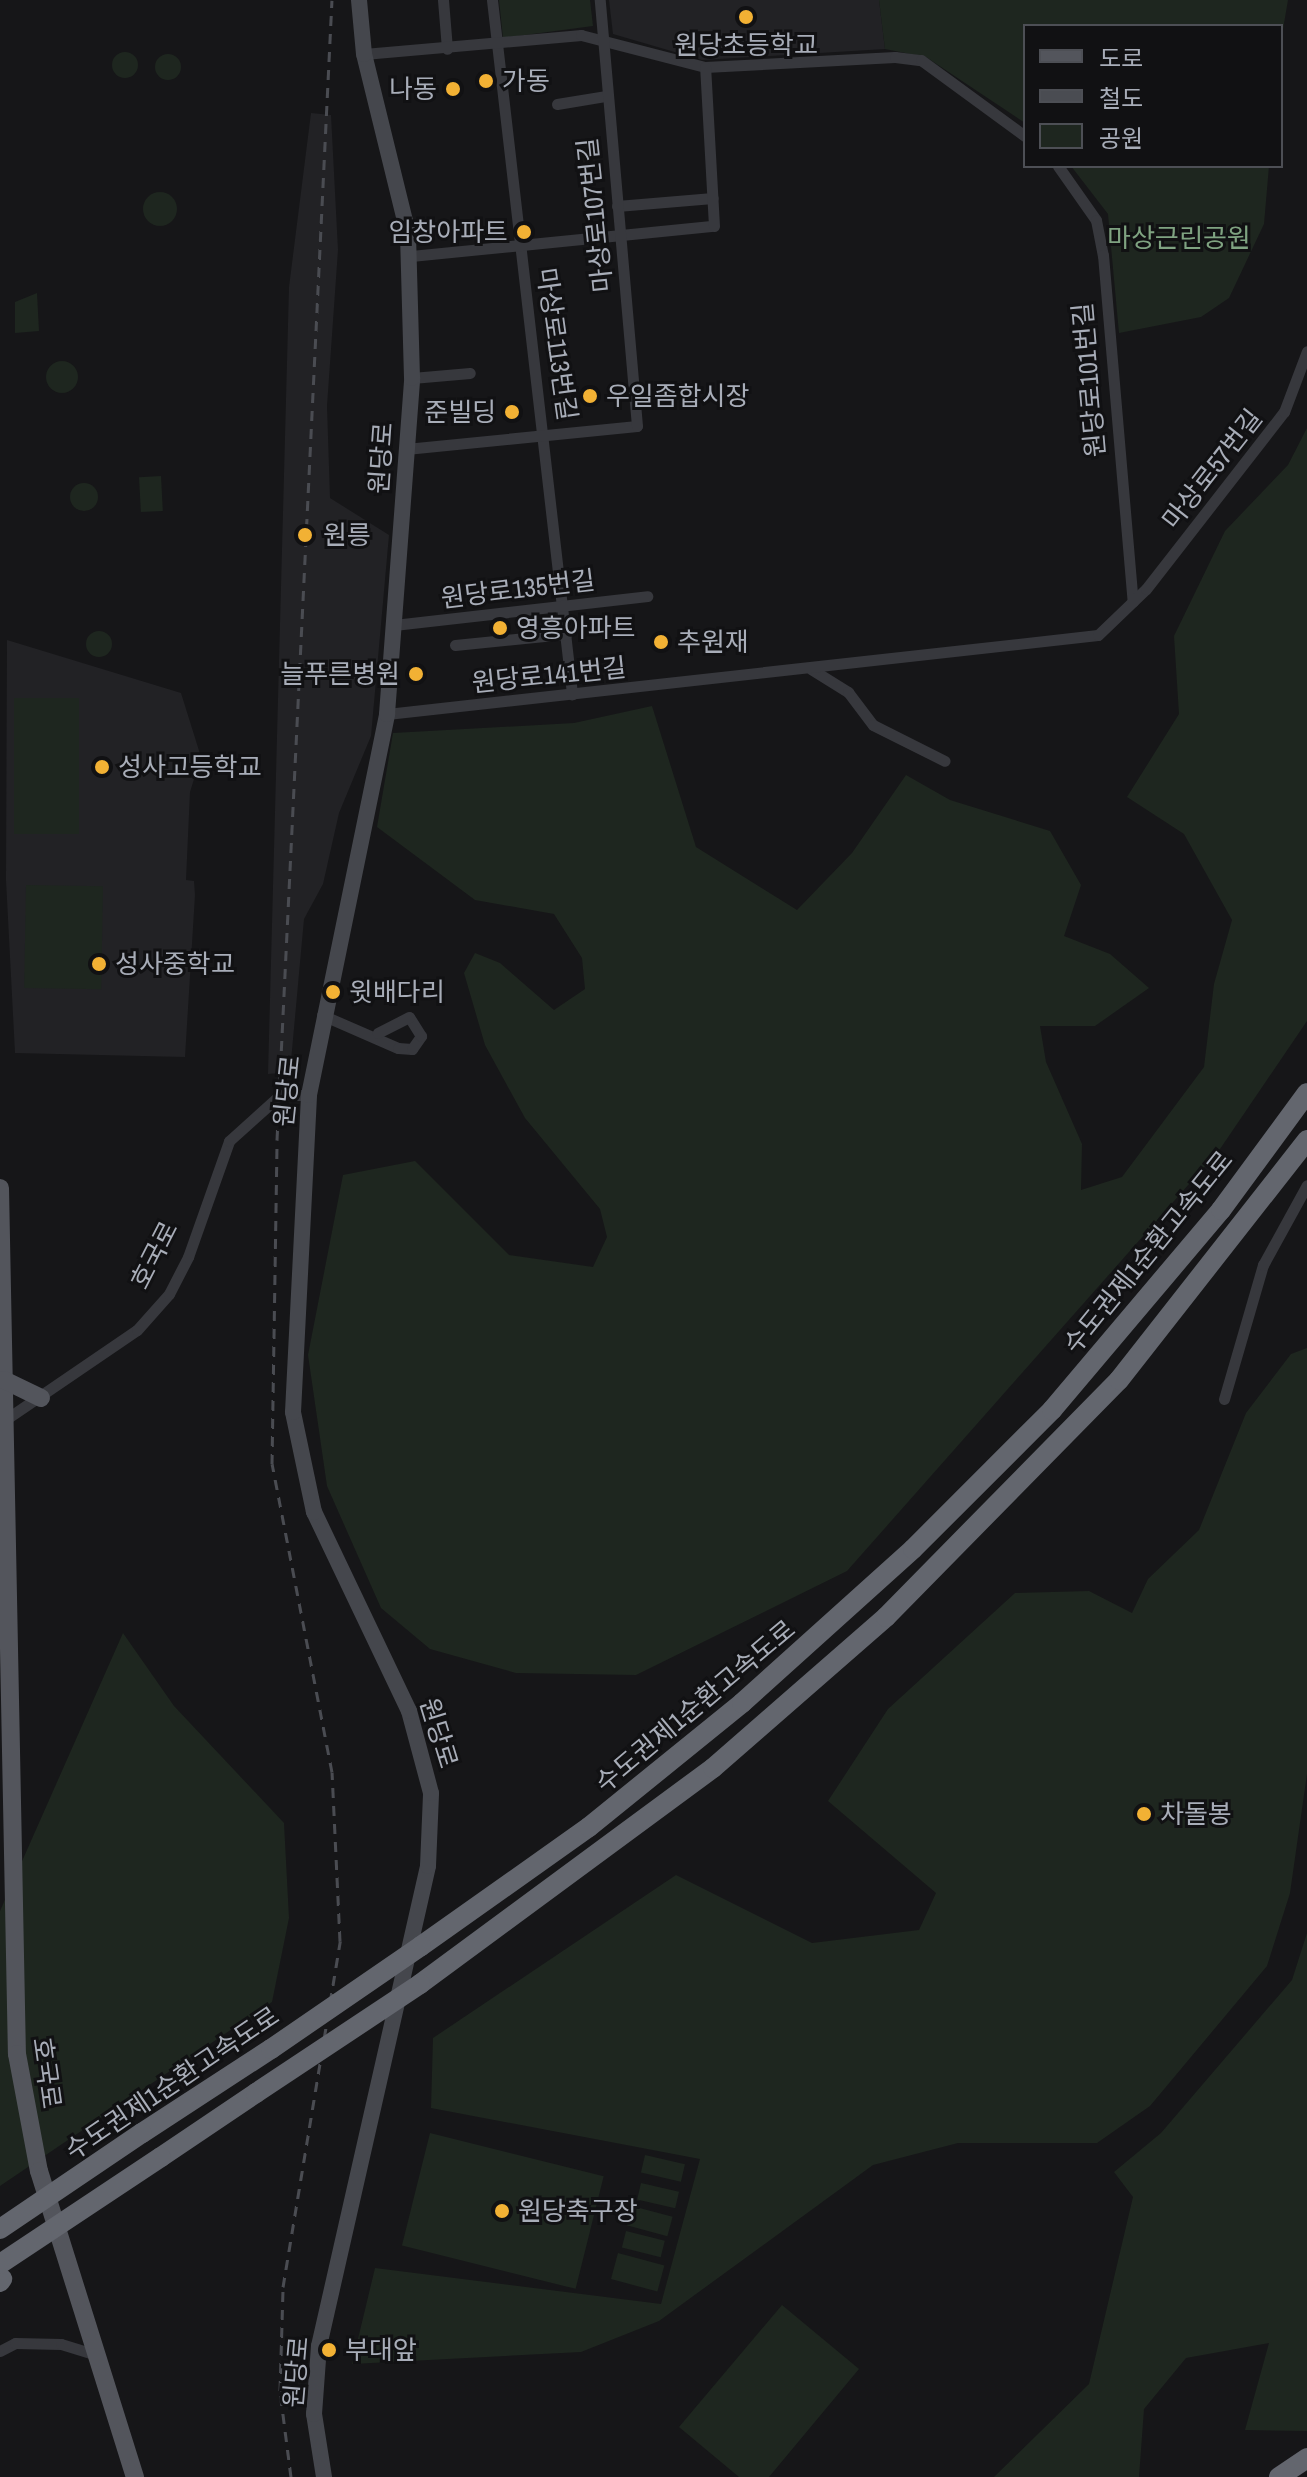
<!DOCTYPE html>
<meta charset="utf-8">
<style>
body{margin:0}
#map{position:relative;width:1307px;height:2477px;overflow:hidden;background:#161618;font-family:"Archivo Narrow","Noto Sans KR",sans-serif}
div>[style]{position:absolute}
.built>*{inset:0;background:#222225}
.green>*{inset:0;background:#1e261f;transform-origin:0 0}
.round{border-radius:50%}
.street>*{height:11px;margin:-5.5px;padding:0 5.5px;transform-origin:5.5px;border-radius:5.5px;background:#37383d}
.secondary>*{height:16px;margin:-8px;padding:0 8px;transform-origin:8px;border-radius:8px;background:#45474d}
.primary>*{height:18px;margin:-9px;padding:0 9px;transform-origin:9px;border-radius:9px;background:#53555c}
.highway>*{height:20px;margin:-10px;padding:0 10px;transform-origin:10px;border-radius:10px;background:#63666e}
.rail>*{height:3px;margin-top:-1.5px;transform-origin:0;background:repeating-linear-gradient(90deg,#4a4c52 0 10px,transparent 0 18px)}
.highway-bridge>*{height:20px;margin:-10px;padding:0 10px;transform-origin:10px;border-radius:10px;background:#63666e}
.dots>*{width:22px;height:22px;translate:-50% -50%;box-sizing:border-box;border:4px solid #111113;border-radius:50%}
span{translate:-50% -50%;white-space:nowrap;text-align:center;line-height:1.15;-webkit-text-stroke:6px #111113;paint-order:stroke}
.poi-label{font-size:26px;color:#a8adb8}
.left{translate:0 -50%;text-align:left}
.right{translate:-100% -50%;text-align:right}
.street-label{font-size:26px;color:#a8adb8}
.park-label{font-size:26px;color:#7fa381}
.legend{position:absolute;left:1023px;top:24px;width:260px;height:144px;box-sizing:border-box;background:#111113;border:2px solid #4d4f55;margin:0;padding:10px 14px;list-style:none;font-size:24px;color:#a8adb8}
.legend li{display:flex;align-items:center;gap:16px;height:40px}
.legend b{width:40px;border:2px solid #4d4f55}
</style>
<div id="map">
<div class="built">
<i style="clip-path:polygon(609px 0,879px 0,885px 49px,702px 60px,613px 34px)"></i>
<i style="clip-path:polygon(311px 113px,331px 115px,338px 250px,327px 406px,330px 498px,389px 535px,371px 736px,339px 813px,323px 884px,304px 919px,290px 1072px,268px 1074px,289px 287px)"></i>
<i style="clip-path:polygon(7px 640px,181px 693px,201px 757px,190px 792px,186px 880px,194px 881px,195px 895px,185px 1057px,15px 1053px,6px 880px)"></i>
</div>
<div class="green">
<i style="clip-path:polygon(499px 0,590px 0,593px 26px,503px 38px)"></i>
<i style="clip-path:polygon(879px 0,1288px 0,1281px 41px,1281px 26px,1025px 26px,1025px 123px,926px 57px,885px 49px)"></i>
<i class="round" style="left:112px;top:52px;width:26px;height:26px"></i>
<i class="round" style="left:155px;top:54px;width:26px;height:26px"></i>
<i style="clip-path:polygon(1071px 166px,1269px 166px,1264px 224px,1229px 298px,1201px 317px,1119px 333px,1108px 214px)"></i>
<i class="round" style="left:143px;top:192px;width:34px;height:34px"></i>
<i style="clip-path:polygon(37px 293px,39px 331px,15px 333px,15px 302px)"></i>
<i class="round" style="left:46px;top:361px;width:32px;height:32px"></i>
<i style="clip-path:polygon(1307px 428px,1307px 1021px,1220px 1149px,847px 1571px,636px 1675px,516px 1673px,430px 1649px,381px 1608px,327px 1486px,308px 1355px,343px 1175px,415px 1161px,509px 1255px,593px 1267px,607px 1237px,600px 1209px,525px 1118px,485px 1045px,464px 973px,475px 953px,500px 963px,554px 1010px,585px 989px,582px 958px,554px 914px,475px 900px,377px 827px,393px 733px,574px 723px,652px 706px,696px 847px,797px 910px,852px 853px,906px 775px,950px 800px,1050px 831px,1081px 885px,1064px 936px,1110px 954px,1149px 988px,1095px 1026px,1040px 1026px,1046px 1062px,1082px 1144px,1081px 1190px,1122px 1177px,1204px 1067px,1214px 984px,1232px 920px,1184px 834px,1127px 797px,1179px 714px,1174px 636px,1225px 531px,1288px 465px)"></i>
<i style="left:161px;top:476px;width:35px;height:22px;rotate:87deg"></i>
<i class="round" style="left:70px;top:483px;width:28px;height:28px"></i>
<i class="round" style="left:86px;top:631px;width:26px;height:26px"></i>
<i style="left:79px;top:698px;width:136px;height:65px;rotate:90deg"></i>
<i style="left:26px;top:885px;width:77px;height:103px;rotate:1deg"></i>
<i style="clip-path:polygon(1307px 1348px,1307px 1774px,1290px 1893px,1267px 1966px,1150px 2106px,1097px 2143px,958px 2143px,873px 2165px,659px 2321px,581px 2352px,352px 2364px,375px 2268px,661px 2304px,700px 2159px,431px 2108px,433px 2038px,676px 1875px,812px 1943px,919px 1930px,936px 1893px,828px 1801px,888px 1709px,1015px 1593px,1089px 1591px,1132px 1613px,1148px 1579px,1199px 1530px,1246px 1413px,1291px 1354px)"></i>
<i style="clip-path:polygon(123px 1633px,174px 1706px,284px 1823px,289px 1918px,272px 2002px,0 2186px,0 1911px)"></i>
<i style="clip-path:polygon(1307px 1933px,1307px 2431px,1245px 2430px,1269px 2343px,1186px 2358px,1144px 2409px,1139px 2477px,994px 2477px,1089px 2384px,1133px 2197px,1114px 2172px,1161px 2133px,1292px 1980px)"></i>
<i style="left:430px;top:2133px;width:179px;height:116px;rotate:14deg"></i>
<i style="left:645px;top:2155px;width:41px;height:18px;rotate:13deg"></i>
<i style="left:641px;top:2183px;width:39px;height:17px;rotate:13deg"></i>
<i style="left:632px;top:2206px;width:42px;height:20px;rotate:15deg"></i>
<i style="left:626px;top:2231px;width:40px;height:17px;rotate:14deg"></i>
<i style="left:618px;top:2253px;width:48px;height:27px;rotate:15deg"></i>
<i style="clip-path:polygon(782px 2305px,859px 2369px,769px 2477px,739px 2477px,679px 2427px)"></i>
</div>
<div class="street">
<i style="left:443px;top:0;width:49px;rotate:85.3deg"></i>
<i style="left:492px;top:0;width:699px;rotate:83.42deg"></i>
<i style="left:364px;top:54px;width:218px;rotate:-5deg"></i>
<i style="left:581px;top:35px;width:128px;rotate:14.5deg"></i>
<i style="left:705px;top:67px;width:190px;rotate:-3deg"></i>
<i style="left:895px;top:57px;width:26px;rotate:7deg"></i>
<i style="left:921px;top:60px;width:129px;rotate:36.2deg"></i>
<i style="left:557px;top:104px;width:50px;rotate:-9.3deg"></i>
<i style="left:1058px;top:166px;width:66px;rotate:54.9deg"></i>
<i style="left:1096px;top:220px;width:36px;rotate:79deg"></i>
<i style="left:1103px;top:255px;width:348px;rotate:85.1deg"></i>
<i style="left:617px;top:206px;width:96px;rotate:-4.8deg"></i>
<i style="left:411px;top:256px;width:304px;rotate:-5.7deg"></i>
<i style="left:714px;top:226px;width:159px;rotate:-93.2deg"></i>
<i style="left:412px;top:378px;width:58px;rotate:-4.9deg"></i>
<i style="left:406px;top:449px;width:232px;rotate:-5.7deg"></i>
<i style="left:637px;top:426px;width:428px;rotate:-95deg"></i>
<i style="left:394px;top:625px;width:255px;rotate:-6.5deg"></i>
<i style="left:455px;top:645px;width:112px;rotate:-5.7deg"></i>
<i style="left:811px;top:669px;width:44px;rotate:31.9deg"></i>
<i style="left:848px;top:692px;width:41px;rotate:52.9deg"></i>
<i style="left:873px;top:725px;width:80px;rotate:26.6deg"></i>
<i style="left:387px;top:714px;width:715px;rotate:-6.34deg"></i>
<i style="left:1098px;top:635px;width:66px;rotate:-43.8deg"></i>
<i style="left:1146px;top:589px;width:224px;rotate:-52.1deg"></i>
<i style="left:1284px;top:412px;width:65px;rotate:-69.3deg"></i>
<i style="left:322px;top:1015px;width:83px;rotate:23.5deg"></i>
<i style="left:398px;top:1048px;width:14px;rotate:4deg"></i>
<i style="left:412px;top:1049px;width:16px;rotate:-55deg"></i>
<i style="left:421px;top:1036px;width:22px;rotate:-122deg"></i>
<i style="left:409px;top:1017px;width:35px;rotate:153deg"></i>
<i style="left:1224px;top:1399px;width:140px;rotate:-73.8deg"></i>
<i style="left:1263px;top:1265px;width:91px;rotate:-61.2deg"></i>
<i style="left:2px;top:1422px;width:163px;rotate:-34.3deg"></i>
<i style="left:137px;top:1330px;width:48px;rotate:-48.4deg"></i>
<i style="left:169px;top:1294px;width:42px;rotate:-62.8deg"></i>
<i style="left:188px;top:1257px;width:123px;rotate:-70.5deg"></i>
<i style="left:229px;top:1141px;width:69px;rotate:-42deg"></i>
<i style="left:280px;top:1095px;width:29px"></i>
<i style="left:0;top:2351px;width:17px;rotate:-28deg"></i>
<i style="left:15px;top:2343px;width:46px;rotate:1.2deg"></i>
<i style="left:61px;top:2344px;width:34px;rotate:17deg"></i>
</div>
<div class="secondary">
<i style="left:324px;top:2477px;width:64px;rotate:-99deg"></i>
<i style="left:314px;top:2414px;width:68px;rotate:-85.8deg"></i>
<i style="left:319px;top:2346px;width:492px;rotate:-77.2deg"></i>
<i style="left:428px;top:1866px;width:73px;rotate:-87.6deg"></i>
<i style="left:431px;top:1793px;width:85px;rotate:-105deg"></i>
<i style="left:409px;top:1711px;width:221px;rotate:-115.5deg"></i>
<i style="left:314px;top:1512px;width:102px;rotate:-101.9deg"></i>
<i style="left:293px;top:1412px;width:317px;rotate:-87.1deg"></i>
<i style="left:309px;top:1095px;width:389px;rotate:-78.4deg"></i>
<i style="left:387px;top:714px;width:337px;rotate:-85.7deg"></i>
<i style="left:412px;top:378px;width:145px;rotate:-91.6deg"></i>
<i style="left:408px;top:233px;width:184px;rotate:-103.8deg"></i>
<i style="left:364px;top:54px;width:54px;rotate:-95.3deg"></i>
</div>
<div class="primary">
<i style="left:0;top:1188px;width:866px;rotate:88.88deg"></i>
<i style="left:17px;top:2054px;width:119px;rotate:79.4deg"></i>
<i style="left:39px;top:2171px;width:321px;rotate:72.6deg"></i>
<i style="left:4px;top:1380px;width:41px;rotate:25.9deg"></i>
</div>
<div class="highway">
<i style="left:421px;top:1946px;width:206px;rotate:-35.3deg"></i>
<i style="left:589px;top:1827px;width:197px;rotate:-39deg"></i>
<i style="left:742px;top:1703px;width:230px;rotate:-42deg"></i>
<i style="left:913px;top:1549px;width:197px;rotate:-45deg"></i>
<i style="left:1052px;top:1410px;width:262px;rotate:-49.8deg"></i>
<i style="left:1221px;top:1210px;width:145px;rotate:-53.7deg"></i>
<i style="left:420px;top:1984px;width:364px;rotate:-36.4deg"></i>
<i style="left:713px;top:1768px;width:230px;rotate:-41.1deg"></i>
<i style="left:886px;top:1617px;width:332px;rotate:-45.5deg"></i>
<i style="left:1119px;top:1380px;width:305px;rotate:-51.9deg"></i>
<i style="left:142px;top:2133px;width:154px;rotate:-33.1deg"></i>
<i style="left:161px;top:2157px;width:115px;rotate:-34deg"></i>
<i style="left:0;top:2282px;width:4px;rotate:-56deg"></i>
<i style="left:1279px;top:2477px;width:34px;rotate:-34deg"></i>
</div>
<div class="rail">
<i style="left:291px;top:2477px;width:87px;rotate:-97.3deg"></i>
<i style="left:280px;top:2391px;width:104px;rotate:-88.3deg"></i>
<i style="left:283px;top:2287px;width:351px;rotate:-80.6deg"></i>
<i style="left:340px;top:1941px;width:169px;rotate:-92.7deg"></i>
<i style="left:332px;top:1772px;width:314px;rotate:-101deg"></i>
<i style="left:272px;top:1464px;width:324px;rotate:-89.1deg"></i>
<i style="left:277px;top:1140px;width:1141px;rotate:-87.24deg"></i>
</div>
<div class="highway-bridge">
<i style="left:271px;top:2049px;width:182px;rotate:-34.5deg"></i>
<i style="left:256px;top:2093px;width:197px;rotate:-33.6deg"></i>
<i style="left:0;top:2229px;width:171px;rotate:-34.1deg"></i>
<i style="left:0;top:2264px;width:193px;rotate:-33.6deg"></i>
</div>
<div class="dots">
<i style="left:746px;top:17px;background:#f2b134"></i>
<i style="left:486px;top:81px;background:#f2b134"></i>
<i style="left:453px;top:89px;background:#f2b134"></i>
<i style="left:524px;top:232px;background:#f2b134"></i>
<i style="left:590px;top:396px;background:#f2b134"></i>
<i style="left:512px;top:412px;background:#f2b134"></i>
<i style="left:305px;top:535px;background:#f2b134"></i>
<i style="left:500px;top:628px;background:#f2b134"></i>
<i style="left:661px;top:642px;background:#f2b134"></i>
<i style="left:416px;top:674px;background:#f2b134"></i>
<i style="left:102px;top:767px;background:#f2b134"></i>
<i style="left:99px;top:964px;background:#f2b134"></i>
<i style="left:333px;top:992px;background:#f2b134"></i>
<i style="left:1144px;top:1814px;background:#f2b134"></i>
<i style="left:502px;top:2211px;background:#f2b134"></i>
<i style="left:329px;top:2350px;background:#f2b134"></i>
</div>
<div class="poi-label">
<span style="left:746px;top:45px">원당초등학교</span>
<span class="left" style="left:502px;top:81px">가동</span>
<span class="right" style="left:437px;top:89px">나동</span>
<span class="right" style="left:508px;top:232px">임창아파트</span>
<span class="left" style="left:606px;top:396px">우일좀합시장</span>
<span class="right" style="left:496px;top:412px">준빌딩</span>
<span class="left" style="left:323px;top:535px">원릉</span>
<span class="left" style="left:516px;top:628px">영흥아파트</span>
<span class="left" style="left:677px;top:642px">추원재</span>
<span class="right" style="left:400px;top:674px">늘푸른병원</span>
<span class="left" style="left:118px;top:767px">성사고등학교</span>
<span class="left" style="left:115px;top:964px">성사중학교</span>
<span class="left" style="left:349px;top:992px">윗배다리</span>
<span class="left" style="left:1160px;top:1814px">차돌봉</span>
<span class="left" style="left:518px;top:2211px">원당축구장</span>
<span class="left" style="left:345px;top:2350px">부대앞</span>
</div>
<div class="street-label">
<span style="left:595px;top:215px;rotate:-96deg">마상로107번길</span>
<span style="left:557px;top:344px;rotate:82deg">마상로113번길</span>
<span style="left:1089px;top:380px;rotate:-95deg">원당로101번길</span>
<span style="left:381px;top:458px;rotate:-86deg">원당로</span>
<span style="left:1212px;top:469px;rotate:-52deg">마상로57번길</span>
<span style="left:518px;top:589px;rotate:-7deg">원당로135번길</span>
<span style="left:549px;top:675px;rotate:-6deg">원당로141번길</span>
<span style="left:287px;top:1091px;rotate:-84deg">원당로</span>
<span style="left:1148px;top:1252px;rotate:-51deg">수도권제1순환고속도로</span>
<span style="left:154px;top:1255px;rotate:-63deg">호국로</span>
<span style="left:695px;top:1706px;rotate:-40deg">수도권제1순환고속도로</span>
<span style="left:439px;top:1733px;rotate:73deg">원당로</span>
<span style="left:47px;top:2073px;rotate:82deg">호국로</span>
<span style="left:172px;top:2083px;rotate:-34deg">수도권제1순환고속도로</span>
<span style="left:296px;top:2372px;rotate:-85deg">원당로</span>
</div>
<div class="park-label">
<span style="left:1179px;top:238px">마상근린공원</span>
</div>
<ul class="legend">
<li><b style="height:10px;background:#53555c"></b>도로</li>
<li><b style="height:10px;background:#4a4c52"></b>철도</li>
<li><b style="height:22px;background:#1e261f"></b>공원</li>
</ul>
</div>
